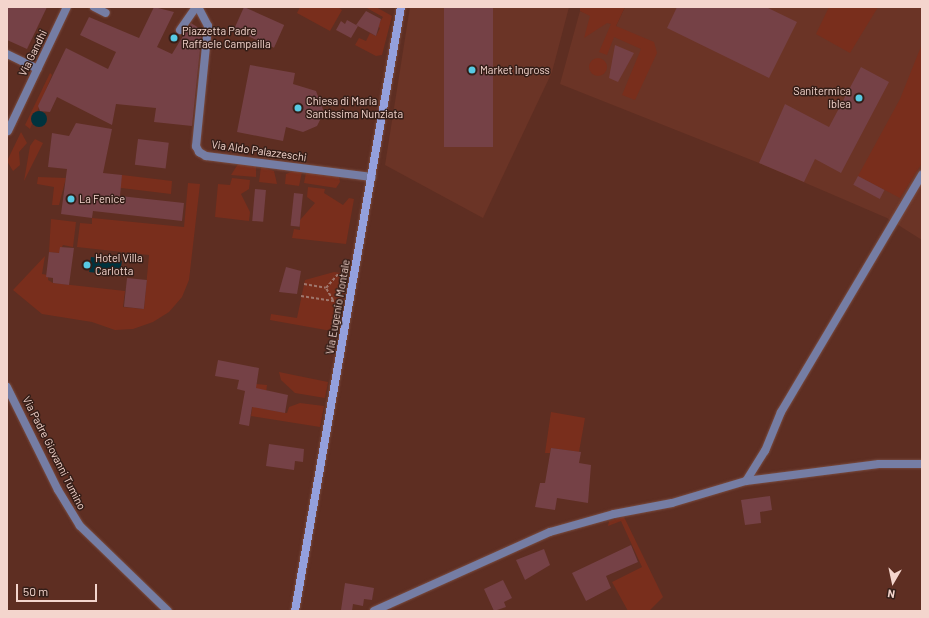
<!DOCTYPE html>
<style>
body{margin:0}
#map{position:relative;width:929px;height:618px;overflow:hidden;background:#5e2e22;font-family:Barlow,sans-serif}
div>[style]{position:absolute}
.built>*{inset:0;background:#6b3426}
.green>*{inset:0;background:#792e1c}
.round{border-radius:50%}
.water>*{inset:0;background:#00333e;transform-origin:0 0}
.building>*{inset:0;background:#754146;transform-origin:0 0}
.path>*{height:2px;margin-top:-1px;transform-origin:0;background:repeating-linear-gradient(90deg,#9f766c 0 3px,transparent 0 5px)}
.roads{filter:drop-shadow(0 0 1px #794c41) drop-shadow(0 0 1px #794c41)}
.minor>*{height:8px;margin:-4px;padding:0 4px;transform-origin:4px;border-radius:4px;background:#757da4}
.secondary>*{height:8px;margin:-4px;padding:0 4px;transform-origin:4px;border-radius:4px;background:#94a0dd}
.dots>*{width:11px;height:11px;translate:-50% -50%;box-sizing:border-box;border:2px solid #341e18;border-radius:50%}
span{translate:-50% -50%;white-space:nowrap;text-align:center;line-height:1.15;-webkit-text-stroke:3px #341e18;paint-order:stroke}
.poi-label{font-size:11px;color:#f4d5cd}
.left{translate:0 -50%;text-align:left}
.right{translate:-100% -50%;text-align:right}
.street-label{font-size:11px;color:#f4d5cd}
.frame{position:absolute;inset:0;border:8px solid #f4d5cd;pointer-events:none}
.north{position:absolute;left:873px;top:562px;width:40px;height:40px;-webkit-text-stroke:3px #341e18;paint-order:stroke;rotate:189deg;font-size:11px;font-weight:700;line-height:16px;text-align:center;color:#f4d5cd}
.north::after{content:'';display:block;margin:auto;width:14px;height:18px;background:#f4d5cd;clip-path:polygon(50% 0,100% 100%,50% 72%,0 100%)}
.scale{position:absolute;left:16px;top:584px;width:81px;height:18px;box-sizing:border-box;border:2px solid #f4d5cd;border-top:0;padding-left:5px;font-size:12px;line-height:14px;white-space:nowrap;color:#f4d5cd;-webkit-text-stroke:3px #341e18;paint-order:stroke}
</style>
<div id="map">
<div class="built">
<i style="clip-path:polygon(410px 7px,569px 7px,552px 72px,483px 218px,385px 165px)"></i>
<i style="clip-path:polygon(625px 7px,922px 7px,922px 240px,887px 218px,759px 163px,560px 84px,580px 11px,616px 26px)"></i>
</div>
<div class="green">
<i style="clip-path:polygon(300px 7px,338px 7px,342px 10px,330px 31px,297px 13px)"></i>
<i style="clip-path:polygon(365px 7px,376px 7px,392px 16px,382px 55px,376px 56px,355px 45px,359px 38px,366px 41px,370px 33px,376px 36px,380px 28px,377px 26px,383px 17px)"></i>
<i style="clip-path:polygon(580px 7px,625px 7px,616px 26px,654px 42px,657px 53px,635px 100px,622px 95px,641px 49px,614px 37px,607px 55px,599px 52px,611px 24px,607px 23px,584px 38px,590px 16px,580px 11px)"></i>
<i style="clip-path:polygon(829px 7px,878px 7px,850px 53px,816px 34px)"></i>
<i style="clip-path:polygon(922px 44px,922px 163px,900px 198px,858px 176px,900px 99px)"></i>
<i class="round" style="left:589px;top:58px;width:18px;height:18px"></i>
<i style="clip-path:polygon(50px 73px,52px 75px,30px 129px,25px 125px)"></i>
<i style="clip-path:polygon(21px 132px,27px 143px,19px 152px,20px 165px,13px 171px,7px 161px)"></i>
<i style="clip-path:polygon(35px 139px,43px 143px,24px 181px,30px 146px)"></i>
<i style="clip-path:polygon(238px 164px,256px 166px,256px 177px,231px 175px)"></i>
<i style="clip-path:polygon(261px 167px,274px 171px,277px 184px,259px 182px)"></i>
<i style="clip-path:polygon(294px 171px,302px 172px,299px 186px,285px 184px,286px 174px)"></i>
<i style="clip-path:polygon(306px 173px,339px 177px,340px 182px,336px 188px,304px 183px)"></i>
<i style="clip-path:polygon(122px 175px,172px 181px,171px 194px,105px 186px,121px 181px)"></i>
<i style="clip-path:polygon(38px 177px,66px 178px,59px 205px,52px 205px,54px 187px,37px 184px)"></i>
<i style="clip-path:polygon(232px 178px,250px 180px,249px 189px,241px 194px,250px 212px,249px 221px,215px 217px,218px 184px,230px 185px)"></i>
<i style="clip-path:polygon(188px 183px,200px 184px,189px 280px,182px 297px,169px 312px,153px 322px,133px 329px,115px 330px,92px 322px,42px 314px,13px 290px,45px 256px,42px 274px,48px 275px,48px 280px,53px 283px,125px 291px,123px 307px,144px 309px,149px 255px,77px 247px,80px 223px,92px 224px,92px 218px,184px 227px)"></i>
<i style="clip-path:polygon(308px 187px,325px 189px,324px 193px,343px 205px,349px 198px,354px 199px,346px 244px,292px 238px,294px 229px,300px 230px,300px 220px,315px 203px,307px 197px)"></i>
<i style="clip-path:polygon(51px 219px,76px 222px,73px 247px,63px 245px,59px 253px,49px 252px)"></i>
<i style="clip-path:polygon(334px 272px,347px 274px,337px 332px,270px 320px,271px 314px,297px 318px,305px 280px)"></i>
<i style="clip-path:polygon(279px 372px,328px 382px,325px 398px,295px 393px,281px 380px)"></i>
<i style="clip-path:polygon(256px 384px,267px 385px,264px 409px,287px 413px,289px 407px,300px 403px,324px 406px,320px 427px,251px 416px)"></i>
<i style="clip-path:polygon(551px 412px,585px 418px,579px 452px,551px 448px,550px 453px,545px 453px)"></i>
<i style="clip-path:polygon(624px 517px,663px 597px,649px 611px,628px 611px,612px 582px,642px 567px,621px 521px,608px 526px,609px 521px)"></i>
</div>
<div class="water">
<i class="round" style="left:31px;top:111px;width:16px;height:16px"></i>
<i style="left:91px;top:257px;width:31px;height:15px;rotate:7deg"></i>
</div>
<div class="building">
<i style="clip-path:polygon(7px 7px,47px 7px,27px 49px,7px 40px)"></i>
<i style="clip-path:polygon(154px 7px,174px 12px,157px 47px,172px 54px,191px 23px,202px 30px,192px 126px,154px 122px,156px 108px,116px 104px,112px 125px,57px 97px,50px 112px,40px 111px,38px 106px,66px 48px,108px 69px,116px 52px,80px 35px,89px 17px,139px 38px)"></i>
<i style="left:244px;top:7px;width:44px;height:25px;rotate:24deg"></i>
<i style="left:444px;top:7px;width:49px;height:140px"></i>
<i style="clip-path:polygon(677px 7px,766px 7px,797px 22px,769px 78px,667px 28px)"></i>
<i style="clip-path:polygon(366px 11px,381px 19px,376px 36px,356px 25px)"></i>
<i style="clip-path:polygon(347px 20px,358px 26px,351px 38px,336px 30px,341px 21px,345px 24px)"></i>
<i style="clip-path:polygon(615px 45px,634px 53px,618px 82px,609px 78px)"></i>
<i style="clip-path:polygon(250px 65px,295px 73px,293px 84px,316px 91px,324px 112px,317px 126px,303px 132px,286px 127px,283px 141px,237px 132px)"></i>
<i style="clip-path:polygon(861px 67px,889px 82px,841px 173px,815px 159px,804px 182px,759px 163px,785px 104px,829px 127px)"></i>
<i style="clip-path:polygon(76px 123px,112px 129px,103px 173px,122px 175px,120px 196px,184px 203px,182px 221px,93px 211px,92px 218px,61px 214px,67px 169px,48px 167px,52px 133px,69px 136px)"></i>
<i style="left:138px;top:139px;width:31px;height:26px;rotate:7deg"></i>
<i style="left:858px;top:176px;width:30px;height:10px;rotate:28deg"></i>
<i style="left:255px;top:189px;width:11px;height:32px;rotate:5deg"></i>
<i style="left:294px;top:193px;width:9px;height:33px;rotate:6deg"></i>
<i style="clip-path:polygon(60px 247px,74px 248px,69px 285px,53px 283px,53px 278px,46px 277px,49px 252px,59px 253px)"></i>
<i style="clip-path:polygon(286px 267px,301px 271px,297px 294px,279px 292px)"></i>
<i style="left:127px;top:278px;width:20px;height:29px;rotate:6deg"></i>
<i style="clip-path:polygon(218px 360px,259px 368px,256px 388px,288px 395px,285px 413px,252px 407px,249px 426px,239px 424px,245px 391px,237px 389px,239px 380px,215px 376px)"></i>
<i style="clip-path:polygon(269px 444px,304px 449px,303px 462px,295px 461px,294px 470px,266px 466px)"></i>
<i style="clip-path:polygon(551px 448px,581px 452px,579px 463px,591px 465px,588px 503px,557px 498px,555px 510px,535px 507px,540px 483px,545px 483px)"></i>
<i style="clip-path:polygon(770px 496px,772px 510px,760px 512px,761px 523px,745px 525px,741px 500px)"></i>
<i style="clip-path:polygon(631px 545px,638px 562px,606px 576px,611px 588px,586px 601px,572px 573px)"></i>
<i style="clip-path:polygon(544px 549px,550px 565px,525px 580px,516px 560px)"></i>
<i style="clip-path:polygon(503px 580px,512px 598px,504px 602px,506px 607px,494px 611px,484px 589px)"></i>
<i style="clip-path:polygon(345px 583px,374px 588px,372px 600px,364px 599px,363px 606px,353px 604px,352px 611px,341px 610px)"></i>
</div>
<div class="path">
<i style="left:304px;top:284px;width:22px;rotate:10deg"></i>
<i style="left:301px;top:296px;width:39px;rotate:9deg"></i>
<i style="left:333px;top:300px;width:14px;rotate:-120deg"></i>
<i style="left:326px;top:288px;width:20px;rotate:-49deg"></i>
</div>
<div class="roads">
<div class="minor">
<i style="left:94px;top:7px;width:13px;rotate:27deg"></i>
<i style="left:198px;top:7px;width:21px;rotate:62deg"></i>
<i style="left:208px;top:26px;width:121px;rotate:95.7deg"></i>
<i style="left:196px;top:146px;width:7px;rotate:63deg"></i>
<i style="left:199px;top:152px;width:8px;rotate:30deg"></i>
<i style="left:206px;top:156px;width:167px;rotate:7.2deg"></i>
<i style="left:180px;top:30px;width:28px;rotate:-55deg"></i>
<i style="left:7px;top:54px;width:34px;rotate:26deg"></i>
<i style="left:8px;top:131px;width:137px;rotate:-64.6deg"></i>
<i style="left:7px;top:387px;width:115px;rotate:63.7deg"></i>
<i style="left:58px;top:490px;width:42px;rotate:58.6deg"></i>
<i style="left:80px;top:526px;width:122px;rotate:44deg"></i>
<i style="left:746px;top:481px;width:36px;rotate:-58deg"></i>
<i style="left:765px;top:451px;width:42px;rotate:-67.7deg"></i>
<i style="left:781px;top:412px;width:276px;rotate:-59.3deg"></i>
<i style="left:374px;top:611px;width:193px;rotate:-24.2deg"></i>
<i style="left:550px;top:532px;width:66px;rotate:-15.7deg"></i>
<i style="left:614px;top:514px;width:59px;rotate:-10.7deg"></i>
<i style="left:672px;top:503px;width:77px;rotate:-16.6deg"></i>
<i style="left:746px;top:481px;width:134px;rotate:-7.3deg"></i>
<i style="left:879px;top:464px;width:43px"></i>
</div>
<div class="secondary">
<i style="left:295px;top:611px;width:613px;rotate:-80.05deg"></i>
</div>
</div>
<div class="dots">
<i style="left:174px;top:38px;background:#57c9e3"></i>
<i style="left:472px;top:70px;background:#57c9e3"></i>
<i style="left:859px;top:98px;background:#57c9e3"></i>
<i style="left:298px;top:108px;background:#57c9e3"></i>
<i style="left:71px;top:199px;background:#57c9e3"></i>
<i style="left:87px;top:265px;background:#57c9e3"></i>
</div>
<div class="poi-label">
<span class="left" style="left:182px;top:38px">Piazzetta Padre<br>Raffaele Campailla</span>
<span class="left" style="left:480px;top:70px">Market Ingross</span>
<span class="right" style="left:851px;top:98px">Sanitermica<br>Iblea</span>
<span class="left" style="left:306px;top:108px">Chiesa di Maria<br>Santissima Nunziata</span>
<span class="left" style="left:79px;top:199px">La Fenice</span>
<span class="left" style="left:95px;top:265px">Hotel Villa<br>Carlotta</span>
</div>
<div class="street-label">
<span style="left:33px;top:53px;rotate:-64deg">Via Gandhi</span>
<span style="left:259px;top:151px;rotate:8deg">Via Aldo Palazzeschi</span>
<span style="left:338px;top:307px;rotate:-80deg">Via Eugenio Montale</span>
<span style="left:54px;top:453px;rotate:63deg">Via Padre Giovanni Tumino</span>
</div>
<div class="frame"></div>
<div class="north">N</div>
<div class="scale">50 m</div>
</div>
